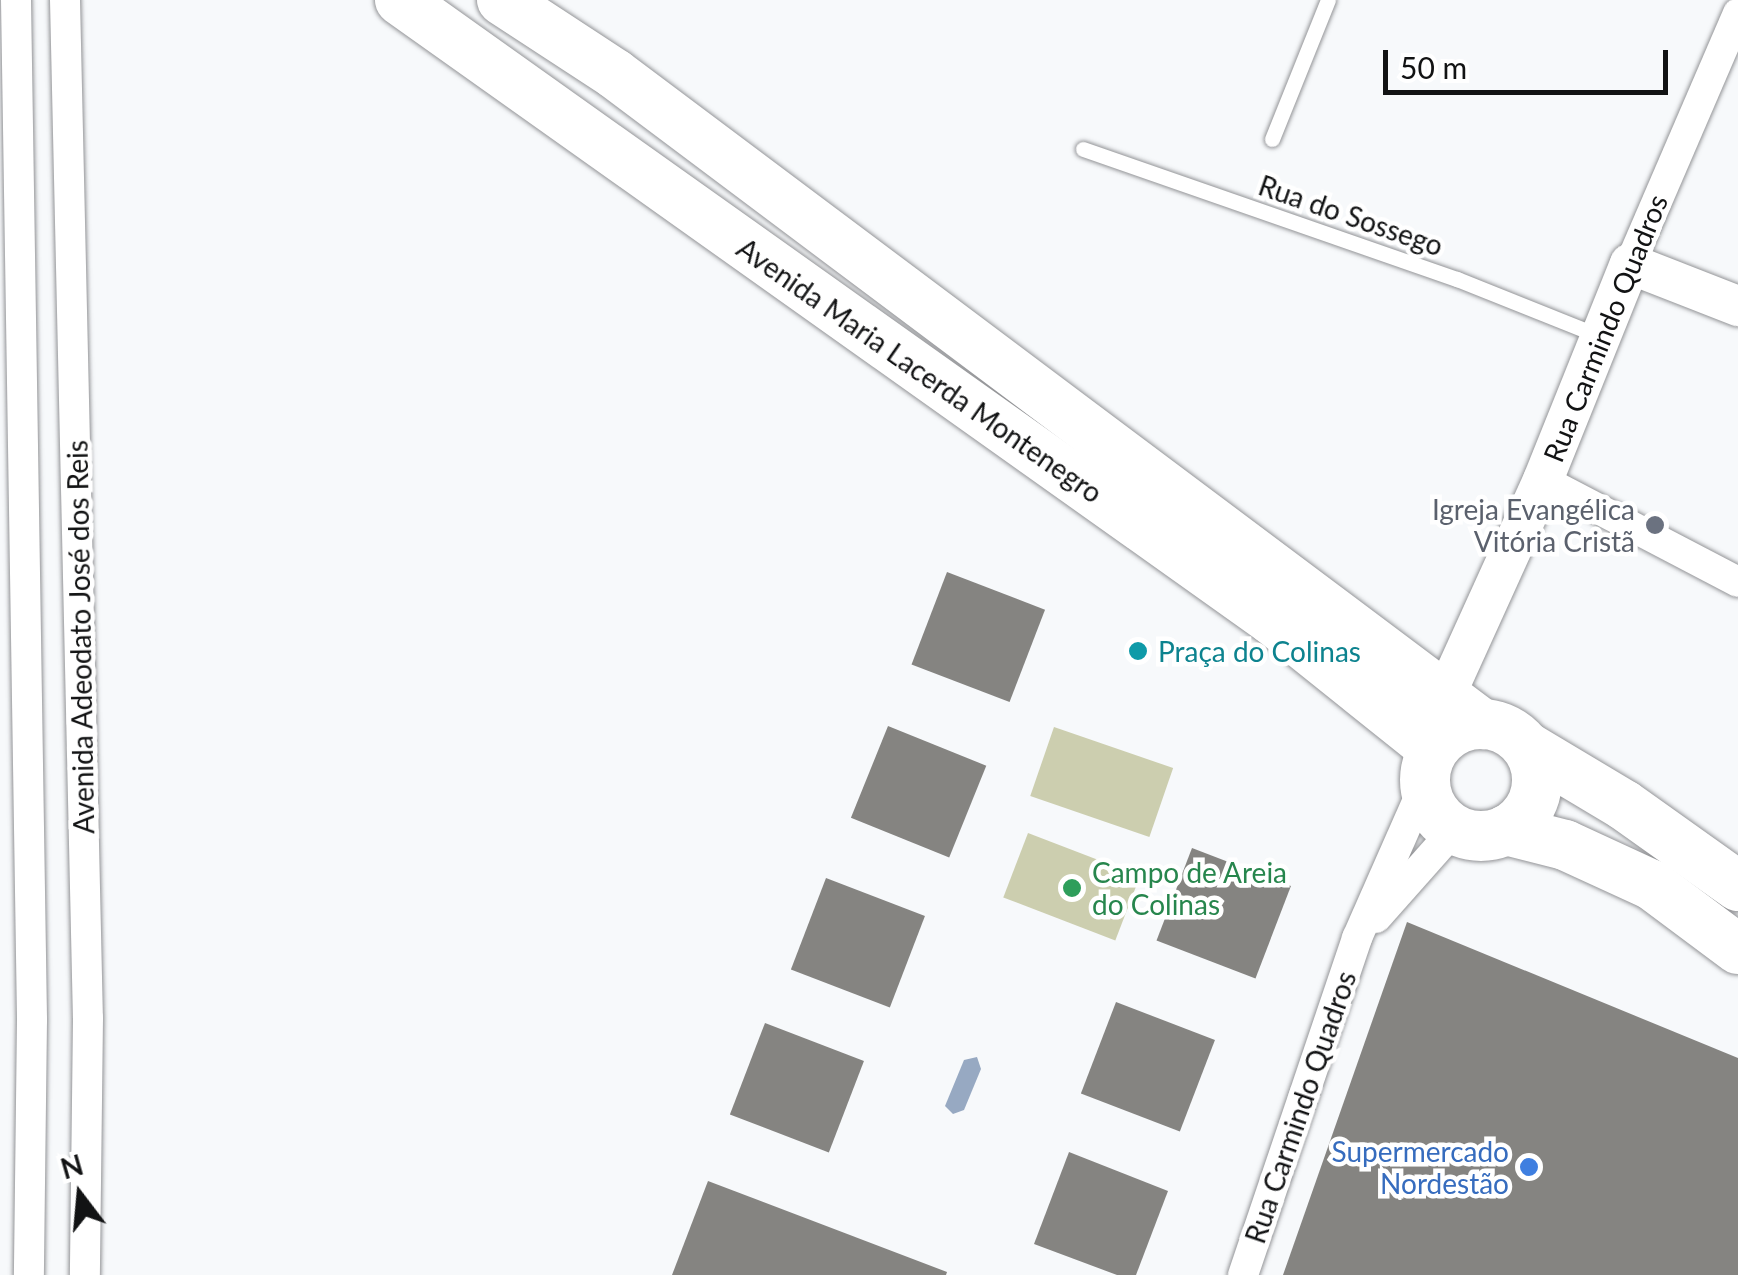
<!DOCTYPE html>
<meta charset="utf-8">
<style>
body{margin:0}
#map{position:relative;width:1738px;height:1275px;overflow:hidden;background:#f7f9fb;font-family:Lato,sans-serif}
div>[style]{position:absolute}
.green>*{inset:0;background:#ccceaf;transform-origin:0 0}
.water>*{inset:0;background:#97a9c2}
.building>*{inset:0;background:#858481;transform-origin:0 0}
.roads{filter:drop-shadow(0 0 2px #939497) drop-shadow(0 0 2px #939497)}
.service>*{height:15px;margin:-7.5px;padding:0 7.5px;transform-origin:7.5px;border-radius:7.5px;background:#fff}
.minor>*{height:30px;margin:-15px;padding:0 15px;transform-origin:15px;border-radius:15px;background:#fff}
.tertiary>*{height:40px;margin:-20px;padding:0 20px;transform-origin:20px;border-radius:20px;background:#fff}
.primary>*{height:50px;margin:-25px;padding:0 25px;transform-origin:25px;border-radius:25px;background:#fff}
.primary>.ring{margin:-25px;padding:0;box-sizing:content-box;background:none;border:50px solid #fff;border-radius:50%}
.dots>*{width:28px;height:28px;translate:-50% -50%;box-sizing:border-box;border:5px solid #fff;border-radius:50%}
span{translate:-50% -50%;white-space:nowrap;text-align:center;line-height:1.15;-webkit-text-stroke:9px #fff;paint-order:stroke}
.street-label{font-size:28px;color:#121314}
.worship-label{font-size:28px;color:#5b616d}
.right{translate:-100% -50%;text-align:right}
.culture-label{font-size:28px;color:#0d838f}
.left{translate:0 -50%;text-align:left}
.leisure-label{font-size:28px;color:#27864d}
.shop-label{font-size:28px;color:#366cbe}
.north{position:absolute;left:30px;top:1145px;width:100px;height:100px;-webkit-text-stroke:8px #fff;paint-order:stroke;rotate:344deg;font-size:28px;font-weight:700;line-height:40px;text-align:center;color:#121314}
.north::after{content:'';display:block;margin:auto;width:35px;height:45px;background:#121314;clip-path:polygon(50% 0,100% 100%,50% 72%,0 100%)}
.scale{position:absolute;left:1383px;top:50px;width:285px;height:45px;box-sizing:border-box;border:5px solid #121314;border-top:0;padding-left:12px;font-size:30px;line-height:35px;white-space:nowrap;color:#121314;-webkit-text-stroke:8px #fff;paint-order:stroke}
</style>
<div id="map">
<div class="green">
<i style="left:1054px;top:727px;width:126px;height:73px;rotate:19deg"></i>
<i style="left:1028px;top:833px;width:120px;height:69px;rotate:21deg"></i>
</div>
<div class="water">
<i style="clip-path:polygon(977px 1057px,981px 1069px,964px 1110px,953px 1114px,945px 1106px,964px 1060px)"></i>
</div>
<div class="building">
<i style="left:947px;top:572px;width:105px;height:99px;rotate:21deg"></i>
<i style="left:888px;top:726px;width:106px;height:99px;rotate:22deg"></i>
<i style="left:1192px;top:848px;width:106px;height:99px;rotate:21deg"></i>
<i style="left:826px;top:878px;width:106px;height:98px;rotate:21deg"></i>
<i style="clip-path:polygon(1407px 922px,1738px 1058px,1738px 1275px,1283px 1275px)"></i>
<i style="left:1116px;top:1002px;width:106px;height:98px;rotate:21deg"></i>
<i style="left:765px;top:1023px;width:106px;height:98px;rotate:21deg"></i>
<i style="clip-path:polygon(1069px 1152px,1168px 1191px,1136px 1275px,1117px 1275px,1034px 1244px)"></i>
<i style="clip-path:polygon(708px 1181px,947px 1272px,946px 1275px,672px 1275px)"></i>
</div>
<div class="roads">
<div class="service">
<i style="left:1272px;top:139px;width:150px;rotate:-68.1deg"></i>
<i style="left:1083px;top:149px;width:396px;rotate:19.2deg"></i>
<i style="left:1457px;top:279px;width:151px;rotate:21.8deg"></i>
</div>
<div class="minor">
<i style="left:16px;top:0;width:1020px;rotate:89.1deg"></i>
<i style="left:32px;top:1020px;width:255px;rotate:90.7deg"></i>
<i style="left:65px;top:0;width:1018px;rotate:88.71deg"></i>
<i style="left:88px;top:1018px;width:257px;rotate:90.7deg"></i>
<i style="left:1630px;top:264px;width:273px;rotate:-66.7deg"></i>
<i style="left:1543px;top:480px;width:220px;rotate:27.6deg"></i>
<i style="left:1376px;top:918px;width:118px;rotate:-48.4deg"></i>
<i style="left:1243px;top:1275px;width:356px;rotate:-71.3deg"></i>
<i style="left:1357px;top:938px;width:166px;rotate:-66.2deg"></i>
</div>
<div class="tertiary">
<i style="left:1445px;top:696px;width:237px;rotate:-65.6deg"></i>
<i style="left:1543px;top:480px;width:233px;rotate:-68.1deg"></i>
<i style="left:1630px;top:264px;width:116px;rotate:21.3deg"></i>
</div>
<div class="primary">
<i style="left:400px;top:0;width:1069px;rotate:35.4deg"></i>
<i style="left:1271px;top:619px;width:208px;rotate:38.7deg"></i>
<i style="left:502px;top:0;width:135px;rotate:33.2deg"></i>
<i style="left:615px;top:74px;width:1084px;rotate:36.86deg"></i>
<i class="ring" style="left:1425px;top:724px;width:62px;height:62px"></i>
<i style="left:1527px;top:747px;width:113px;rotate:30.9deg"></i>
<i style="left:1624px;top:805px;width:140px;rotate:35.4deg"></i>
<i style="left:1506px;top:830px;width:61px;rotate:14.3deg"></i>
<i style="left:1565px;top:845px;width:96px;rotate:24.7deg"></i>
<i style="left:1652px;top:885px;width:107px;rotate:36.7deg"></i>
</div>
</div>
<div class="dots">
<i style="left:1655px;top:525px;background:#6b7280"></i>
<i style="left:1138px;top:651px;background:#0f9aa8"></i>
<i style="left:1072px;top:888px;background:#2e9e5b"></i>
<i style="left:1529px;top:1167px;background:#3f7fe0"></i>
</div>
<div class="street-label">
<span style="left:1351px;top:215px;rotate:19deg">Rua do Sossego</span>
<span style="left:1605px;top:328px;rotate:-68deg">Rua Carmindo Quadros</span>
<span style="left:920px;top:370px;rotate:35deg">Avenida Maria Lacerda Montenegro</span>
<span style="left:80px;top:637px;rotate:-91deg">Avenida Adeodato José dos Reis</span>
<span style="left:1300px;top:1107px;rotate:-71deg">Rua Carmindo Quadros</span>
</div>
<div class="worship-label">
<span class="right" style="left:1635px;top:525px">Igreja Evangélica<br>Vitória Cristã</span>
</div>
<div class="culture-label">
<span class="left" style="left:1158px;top:651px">Praça do Colinas</span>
</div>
<div class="leisure-label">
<span class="left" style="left:1092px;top:888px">Campo de Areia<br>do Colinas</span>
</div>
<div class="shop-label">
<span class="right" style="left:1509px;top:1167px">Supermercado<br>Nordestão</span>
</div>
<div class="north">N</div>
<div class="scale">50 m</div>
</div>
